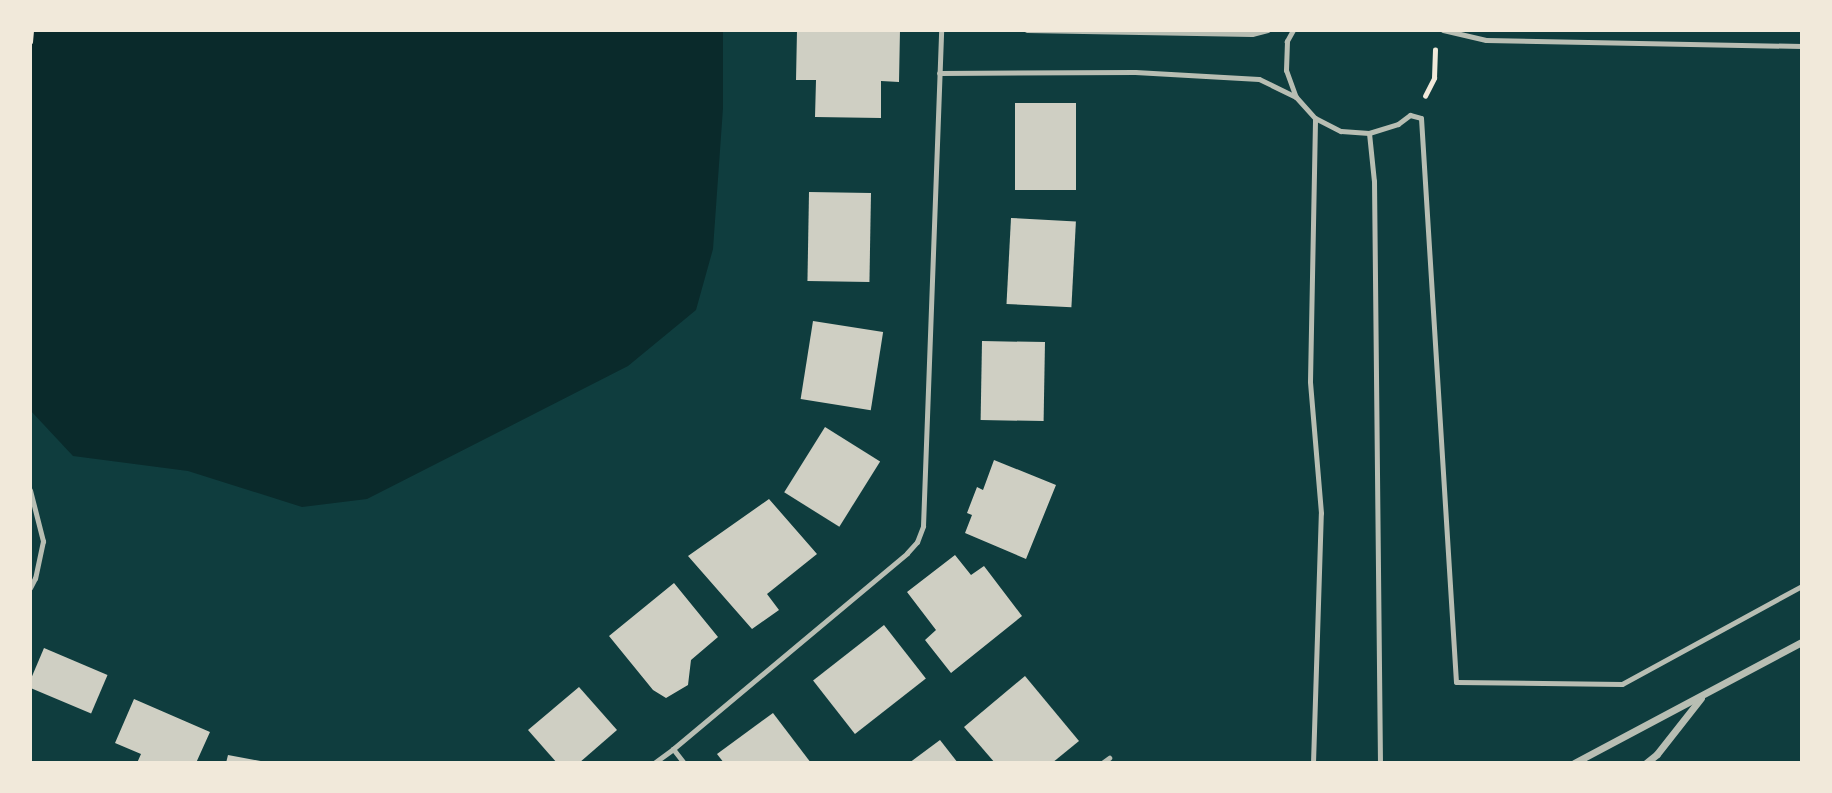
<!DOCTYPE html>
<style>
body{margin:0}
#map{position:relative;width:1832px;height:793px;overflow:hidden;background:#0f3d3e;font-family:Karla,sans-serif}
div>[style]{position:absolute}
.water>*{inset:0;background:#0a2a2b}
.building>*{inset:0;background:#cfcfc3;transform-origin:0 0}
.path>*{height:4.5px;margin:-2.25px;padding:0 2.25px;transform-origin:2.25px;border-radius:2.25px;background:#f1e9da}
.service>*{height:5px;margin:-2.5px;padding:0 2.5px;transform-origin:2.5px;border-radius:2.5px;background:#b8beb3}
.minor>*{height:7px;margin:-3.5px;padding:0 3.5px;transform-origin:3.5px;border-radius:3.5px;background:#b8beb3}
span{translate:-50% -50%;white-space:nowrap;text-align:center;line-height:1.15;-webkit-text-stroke:5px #f1e9da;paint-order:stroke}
.frame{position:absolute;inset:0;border:32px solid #f1e9da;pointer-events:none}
</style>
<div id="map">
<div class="water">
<i style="clip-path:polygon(30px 30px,723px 30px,723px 108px,713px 249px,696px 310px,628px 366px,367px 499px,302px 507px,188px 471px,73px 456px,30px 410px)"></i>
</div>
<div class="building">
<i style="clip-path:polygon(797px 30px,900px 30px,899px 82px,881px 81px,881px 118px,815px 117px,816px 80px,796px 80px)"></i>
<i style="left:1015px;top:103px;width:61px;height:87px"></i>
<i style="left:809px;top:192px;width:62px;height:89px;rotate:1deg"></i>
<i style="left:1011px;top:218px;width:65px;height:86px;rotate:3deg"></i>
<i style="left:813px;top:321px;width:71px;height:79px;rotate:9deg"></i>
<i style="left:982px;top:341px;width:63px;height:79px;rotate:1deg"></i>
<i style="left:825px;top:427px;width:65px;height:77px;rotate:32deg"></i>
<i style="clip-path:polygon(994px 460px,1056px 485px,1026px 559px,965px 533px,972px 515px,967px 513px,977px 487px,983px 490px)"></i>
<i style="clip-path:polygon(769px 499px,817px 554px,767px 594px,779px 610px,752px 629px,688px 556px)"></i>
<i style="clip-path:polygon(955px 555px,971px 575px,984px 566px,1022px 616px,951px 673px,925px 640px,936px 630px,907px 592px)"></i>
<i style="clip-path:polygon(674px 583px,718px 637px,691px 660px,688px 685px,666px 698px,653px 690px,609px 636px)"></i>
<i style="left:884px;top:625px;width:68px;height:90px;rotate:52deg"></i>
<i style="left:44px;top:648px;width:69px;height:42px;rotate:23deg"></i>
<i style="clip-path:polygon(1025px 676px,1079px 741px,1052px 763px,995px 763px,964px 727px)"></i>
<i style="clip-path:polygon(579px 687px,617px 730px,579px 763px,557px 763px,528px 730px)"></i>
<i style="clip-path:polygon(134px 699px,210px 732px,196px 763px,137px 763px,141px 754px,115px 743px)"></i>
<i style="clip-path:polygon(773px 713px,811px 763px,724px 763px,717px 754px)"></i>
<i style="clip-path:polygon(940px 740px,958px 763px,909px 763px)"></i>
<i style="clip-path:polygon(228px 755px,266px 762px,266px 763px,226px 763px)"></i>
</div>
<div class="path">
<i style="left:30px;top:42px;width:12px;rotate:-85deg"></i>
<i style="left:1425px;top:96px;width:20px;rotate:-63deg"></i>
<i style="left:1434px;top:78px;width:28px;rotate:-88deg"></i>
</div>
<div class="service">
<i style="left:1027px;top:30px;width:225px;rotate:1deg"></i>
<i style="left:1252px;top:34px;width:16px;rotate:-14deg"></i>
<i style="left:1293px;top:30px;width:13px;rotate:119deg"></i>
<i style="left:1287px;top:41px;width:29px;rotate:92deg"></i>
<i style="left:1286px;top:70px;width:29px;rotate:70deg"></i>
<i style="left:1296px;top:97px;width:28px;rotate:48deg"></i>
<i style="left:1315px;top:118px;width:29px;rotate:27deg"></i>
<i style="left:1341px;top:131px;width:28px;rotate:4deg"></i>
<i style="left:1369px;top:133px;width:30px;rotate:-17deg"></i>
<i style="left:1398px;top:124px;width:15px;rotate:-37deg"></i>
<i style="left:1410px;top:115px;width:11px;rotate:15deg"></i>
<i style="left:1421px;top:118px;width:565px;rotate:86.45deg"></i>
<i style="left:1456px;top:682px;width:166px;rotate:0.7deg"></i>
<i style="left:1622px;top:684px;width:205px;rotate:-28.6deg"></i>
<i style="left:1443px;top:30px;width:44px;rotate:13.1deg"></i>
<i style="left:1486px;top:40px;width:316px;rotate:1.1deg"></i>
<i style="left:939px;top:73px;width:196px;rotate:-0.3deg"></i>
<i style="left:1135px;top:72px;width:124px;rotate:3.2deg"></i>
<i style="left:1259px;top:79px;width:41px;rotate:25.9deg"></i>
<i style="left:1369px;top:133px;width:48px;rotate:84.1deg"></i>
<i style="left:1374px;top:181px;width:582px;rotate:89.41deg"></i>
<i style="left:30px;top:490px;width:53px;rotate:75.7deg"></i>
<i style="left:43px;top:541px;width:38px;rotate:102deg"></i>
<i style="left:35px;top:578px;width:11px;rotate:117deg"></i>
<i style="left:654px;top:763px;width:24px;rotate:-36deg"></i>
<i style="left:684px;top:763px;width:18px;rotate:-128deg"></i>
<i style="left:673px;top:749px;width:305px;rotate:-39.9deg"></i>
<i style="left:907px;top:553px;width:15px;rotate:-48deg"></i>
<i style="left:917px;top:542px;width:17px;rotate:-69deg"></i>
<i style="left:923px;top:526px;width:496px;rotate:-87.9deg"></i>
<i style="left:1102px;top:763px;width:9px;rotate:-36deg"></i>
<i style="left:1313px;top:763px;width:250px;rotate:-88.2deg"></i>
<i style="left:1321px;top:513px;width:132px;rotate:-94.8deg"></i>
<i style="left:1310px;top:381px;width:263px;rotate:-88.9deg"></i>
</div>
<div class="minor">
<i style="left:1574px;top:763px;width:258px;rotate:-28deg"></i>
<i style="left:1646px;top:763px;width:14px;rotate:-39deg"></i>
<i style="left:1657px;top:754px;width:71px;rotate:-51.8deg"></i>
</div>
<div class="frame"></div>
</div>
